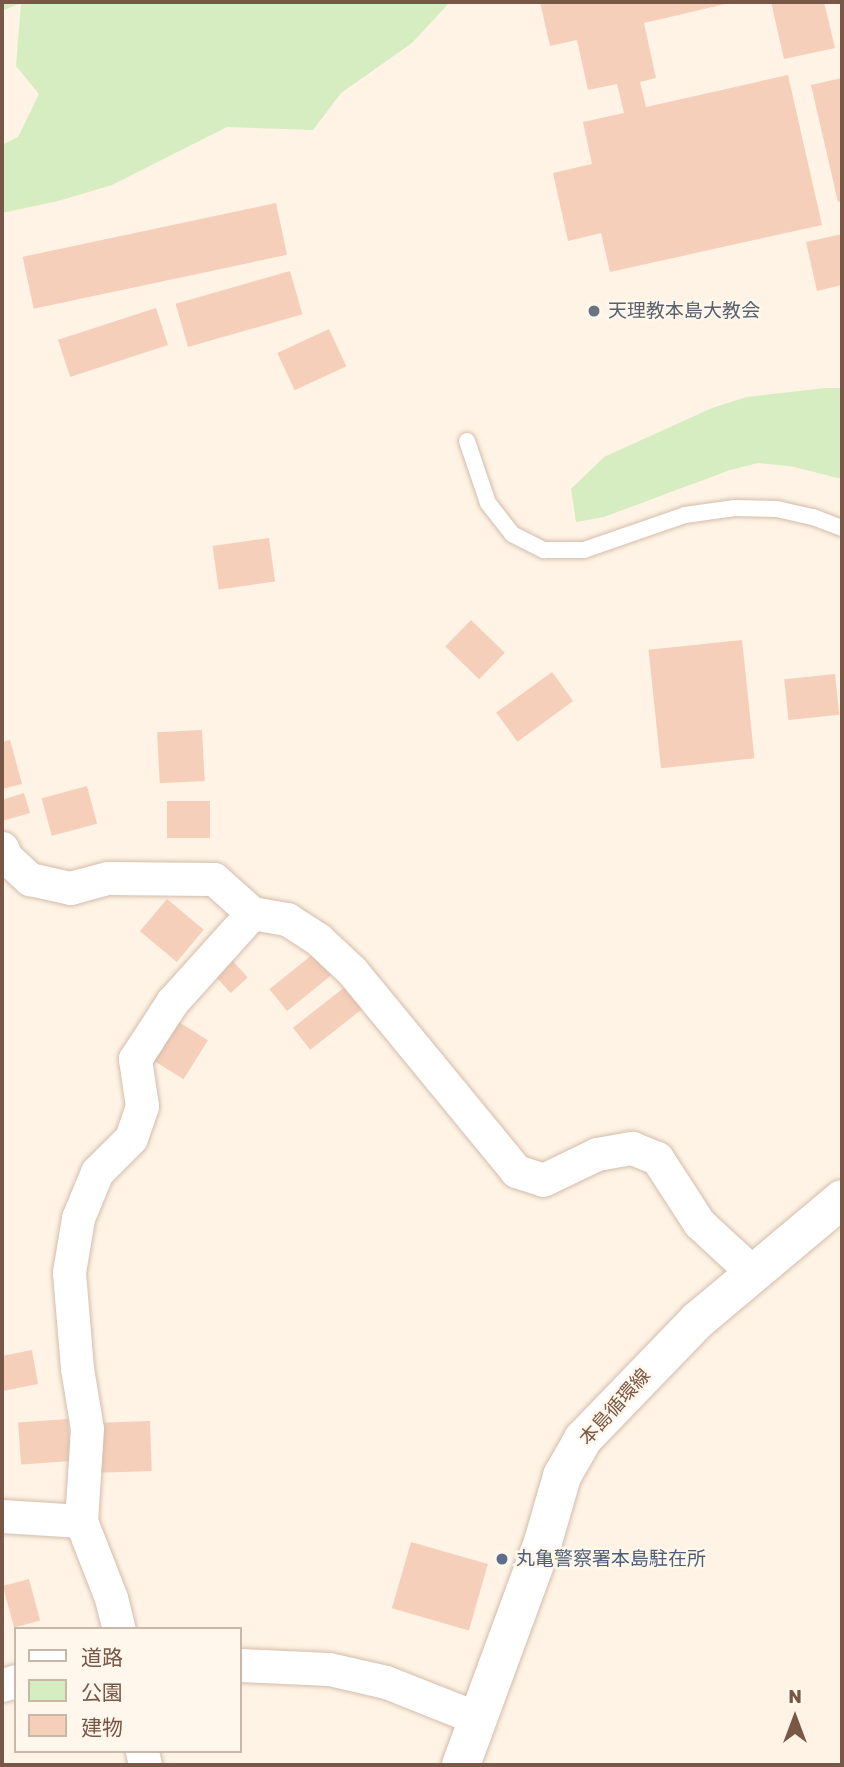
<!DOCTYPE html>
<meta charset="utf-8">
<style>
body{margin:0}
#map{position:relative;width:844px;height:1767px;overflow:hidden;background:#fef3e4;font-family:Rubik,"Noto Sans JP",sans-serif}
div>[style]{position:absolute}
.green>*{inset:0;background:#d5edc1}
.building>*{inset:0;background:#f5cfba;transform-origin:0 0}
.roads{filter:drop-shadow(0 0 2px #d3bcac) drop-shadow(0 0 2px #d3bcac)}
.service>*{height:16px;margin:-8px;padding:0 8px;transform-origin:8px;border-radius:8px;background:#fff}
.minor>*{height:33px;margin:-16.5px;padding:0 16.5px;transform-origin:16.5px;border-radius:16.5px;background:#fff}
.secondary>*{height:38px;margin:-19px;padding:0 19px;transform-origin:19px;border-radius:19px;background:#fff}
.dots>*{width:19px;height:19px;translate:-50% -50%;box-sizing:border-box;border:4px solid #fff7ec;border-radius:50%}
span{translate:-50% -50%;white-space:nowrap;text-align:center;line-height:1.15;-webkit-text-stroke:5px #fff7ec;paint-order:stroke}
.worship-label{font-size:19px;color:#5b616d}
.left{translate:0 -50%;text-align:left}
.street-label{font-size:19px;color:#795747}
.service-label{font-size:19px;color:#4e5e75}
.frame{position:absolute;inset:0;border:4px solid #795747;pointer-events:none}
.legend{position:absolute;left:14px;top:1627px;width:228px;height:126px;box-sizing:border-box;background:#fff7ec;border:2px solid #c9b7aa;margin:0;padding:9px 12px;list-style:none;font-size:21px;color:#795747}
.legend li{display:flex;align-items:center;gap:14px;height:35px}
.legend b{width:35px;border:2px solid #c9b7aa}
.north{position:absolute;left:760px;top:1683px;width:70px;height:70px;-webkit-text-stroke:5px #fff7ec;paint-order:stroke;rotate:0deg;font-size:19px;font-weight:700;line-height:28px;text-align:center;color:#795747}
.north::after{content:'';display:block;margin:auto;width:24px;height:32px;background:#795747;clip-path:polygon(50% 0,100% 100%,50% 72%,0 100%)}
</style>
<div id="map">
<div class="green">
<i style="clip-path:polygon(2px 2px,450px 2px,412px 43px,341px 93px,313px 130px,227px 127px,112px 185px,58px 201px,2px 213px,2px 145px,18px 137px,39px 94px,16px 66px,21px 3px,2px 11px)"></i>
<i style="clip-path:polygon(826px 388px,842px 388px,842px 479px,790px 466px,758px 463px,730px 470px,604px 517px,576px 522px,571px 489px,604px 457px,712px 408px,747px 397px)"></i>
</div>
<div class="building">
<i style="clip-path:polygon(540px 2px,734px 2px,644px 23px,656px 78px,640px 82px,646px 107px,788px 75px,822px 225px,610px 272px,601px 233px,568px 241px,553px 173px,592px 164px,583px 122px,624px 113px,617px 84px,588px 90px,577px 40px,550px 46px)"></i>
<i style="clip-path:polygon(771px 2px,824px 2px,835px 48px,784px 59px)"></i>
<i style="clip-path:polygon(842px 78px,842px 201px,838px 202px,811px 85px)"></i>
<i style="left:276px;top:203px;width:53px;height:259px;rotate:78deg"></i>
<i style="clip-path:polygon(842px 234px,842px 285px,817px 291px,806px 242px)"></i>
<i style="left:290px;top:271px;width:45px;height:119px;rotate:74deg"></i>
<i style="left:156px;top:308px;width:39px;height:103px;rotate:72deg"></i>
<i style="left:329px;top:329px;width:41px;height:57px;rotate:65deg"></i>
<i style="left:269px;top:538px;width:44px;height:57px;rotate:82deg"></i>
<i style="left:471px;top:620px;width:47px;height:37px;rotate:44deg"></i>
<i style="left:742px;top:640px;width:119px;height:94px;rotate:84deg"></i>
<i style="left:552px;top:672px;width:36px;height:69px;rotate:54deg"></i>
<i style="left:835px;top:674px;width:41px;height:51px;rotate:84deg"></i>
<i style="left:202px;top:730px;width:51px;height:45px;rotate:87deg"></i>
<i style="clip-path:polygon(10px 740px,22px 784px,2px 789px,2px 742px)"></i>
<i style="left:87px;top:786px;width:39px;height:47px;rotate:75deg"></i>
<i style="clip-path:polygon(24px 793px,30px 813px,2px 821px,2px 800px)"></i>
<i style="left:210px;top:801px;width:37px;height:43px;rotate:90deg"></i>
<i style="left:167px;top:899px;width:48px;height:42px;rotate:40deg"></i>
<i style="left:313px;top:954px;width:28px;height:56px;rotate:51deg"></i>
<i style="left:231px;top:959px;width:25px;height:23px;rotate:48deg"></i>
<i style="left:345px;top:987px;width:28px;height:66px;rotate:52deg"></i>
<i style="left:174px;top:1019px;width:40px;height:46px;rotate:32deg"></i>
<i style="clip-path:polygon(32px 1350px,38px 1384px,3px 1391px,2px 1356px)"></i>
<i style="left:68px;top:1419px;width:42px;height:50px;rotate:86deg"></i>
<i style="left:150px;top:1421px;width:50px;height:51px;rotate:88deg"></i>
<i style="left:411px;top:1542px;width:80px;height:69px;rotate:16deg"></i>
<i style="left:29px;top:1579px;width:43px;height:27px;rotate:75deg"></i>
</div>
<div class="roads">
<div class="service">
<i style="left:467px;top:441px;width:65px;rotate:71.3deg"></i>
<i style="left:488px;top:503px;width:39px;rotate:52deg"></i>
<i style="left:512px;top:534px;width:36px;rotate:27deg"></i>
<i style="left:544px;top:550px;width:40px"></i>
<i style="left:584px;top:550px;width:107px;rotate:-19.1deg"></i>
<i style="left:685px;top:515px;width:50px;rotate:-8deg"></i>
<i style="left:735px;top:508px;width:42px;rotate:1.4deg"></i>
<i style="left:777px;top:509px;width:37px;rotate:13deg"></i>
<i style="left:813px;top:517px;width:31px;rotate:21deg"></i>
</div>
<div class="minor">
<i style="left:2px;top:848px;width:10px;rotate:66deg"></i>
<i style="left:6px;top:857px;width:33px;rotate:43deg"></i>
<i style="left:30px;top:879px;width:41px;rotate:12.7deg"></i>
<i style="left:70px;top:888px;width:39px;rotate:-15deg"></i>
<i style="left:108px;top:878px;width:106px;rotate:0.5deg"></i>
<i style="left:214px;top:879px;width:51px;rotate:41.8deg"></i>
<i style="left:252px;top:913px;width:36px;rotate:10deg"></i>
<i style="left:287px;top:919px;width:38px;rotate:33deg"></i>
<i style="left:319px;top:940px;width:45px;rotate:43.2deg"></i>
<i style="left:352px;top:971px;width:259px;rotate:50.6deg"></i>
<i style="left:516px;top:1171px;width:28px;rotate:18deg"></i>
<i style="left:543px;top:1180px;width:60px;rotate:-25.7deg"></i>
<i style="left:597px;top:1154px;width:36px;rotate:-10deg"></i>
<i style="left:632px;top:1148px;width:27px;rotate:22deg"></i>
<i style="left:657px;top:1158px;width:77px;rotate:57.1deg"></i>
<i style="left:699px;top:1223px;width:75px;rotate:42.8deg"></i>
<i style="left:2px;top:1516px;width:79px;rotate:3.6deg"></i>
<i style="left:81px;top:1521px;width:83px;rotate:68.7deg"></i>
<i style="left:111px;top:1598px;width:32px;rotate:76deg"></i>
<i style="left:81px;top:1521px;width:92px;rotate:-86.3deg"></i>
<i style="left:87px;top:1429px;width:62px;rotate:-99.3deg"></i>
<i style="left:77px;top:1368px;width:96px;rotate:-94.8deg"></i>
<i style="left:69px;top:1272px;width:55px;rotate:-80.5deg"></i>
<i style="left:78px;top:1218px;width:50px;rotate:-67.6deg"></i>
<i style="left:97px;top:1172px;width:48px;rotate:-45deg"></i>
<i style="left:131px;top:1138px;width:34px;rotate:-71deg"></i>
<i style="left:142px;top:1106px;width:48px;rotate:-98.5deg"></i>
<i style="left:135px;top:1059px;width:68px;rotate:-57deg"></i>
<i style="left:172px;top:1002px;width:120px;rotate:-48deg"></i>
<i style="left:240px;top:1665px;width:89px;rotate:2.6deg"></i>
<i style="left:329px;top:1669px;width:58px;rotate:12.8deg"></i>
<i style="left:386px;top:1682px;width:98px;rotate:21.6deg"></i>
<i style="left:2px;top:1685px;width:15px;rotate:-16deg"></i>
<i style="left:142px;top:1751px;width:14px;rotate:78deg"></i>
</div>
<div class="secondary">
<i style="left:461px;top:1765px;width:238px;rotate:-69.8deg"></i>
<i style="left:543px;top:1542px;width:69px;rotate:-73.9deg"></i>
<i style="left:562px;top:1476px;width:43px;rotate:-60.4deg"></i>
<i style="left:583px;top:1439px;width:165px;rotate:-46deg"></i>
<i style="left:698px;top:1320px;width:188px;rotate:-40deg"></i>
</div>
</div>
<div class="dots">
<i style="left:594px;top:311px;background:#6b7280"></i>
<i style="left:502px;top:1559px;background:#5c6f8a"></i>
</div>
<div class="worship-label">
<span class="left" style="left:608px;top:311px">天理教本島大教会</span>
</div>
<div class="street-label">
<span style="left:615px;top:1407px;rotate:-48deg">本島循環線</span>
</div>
<div class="service-label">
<span class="left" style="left:516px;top:1559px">丸亀警察署本島駐在所</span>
</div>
<div class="frame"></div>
<ul class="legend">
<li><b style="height:9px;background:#fff"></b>道路</li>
<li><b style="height:19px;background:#d5edc1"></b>公園</li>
<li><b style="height:19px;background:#f5cfba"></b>建物</li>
</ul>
<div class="north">N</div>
</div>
